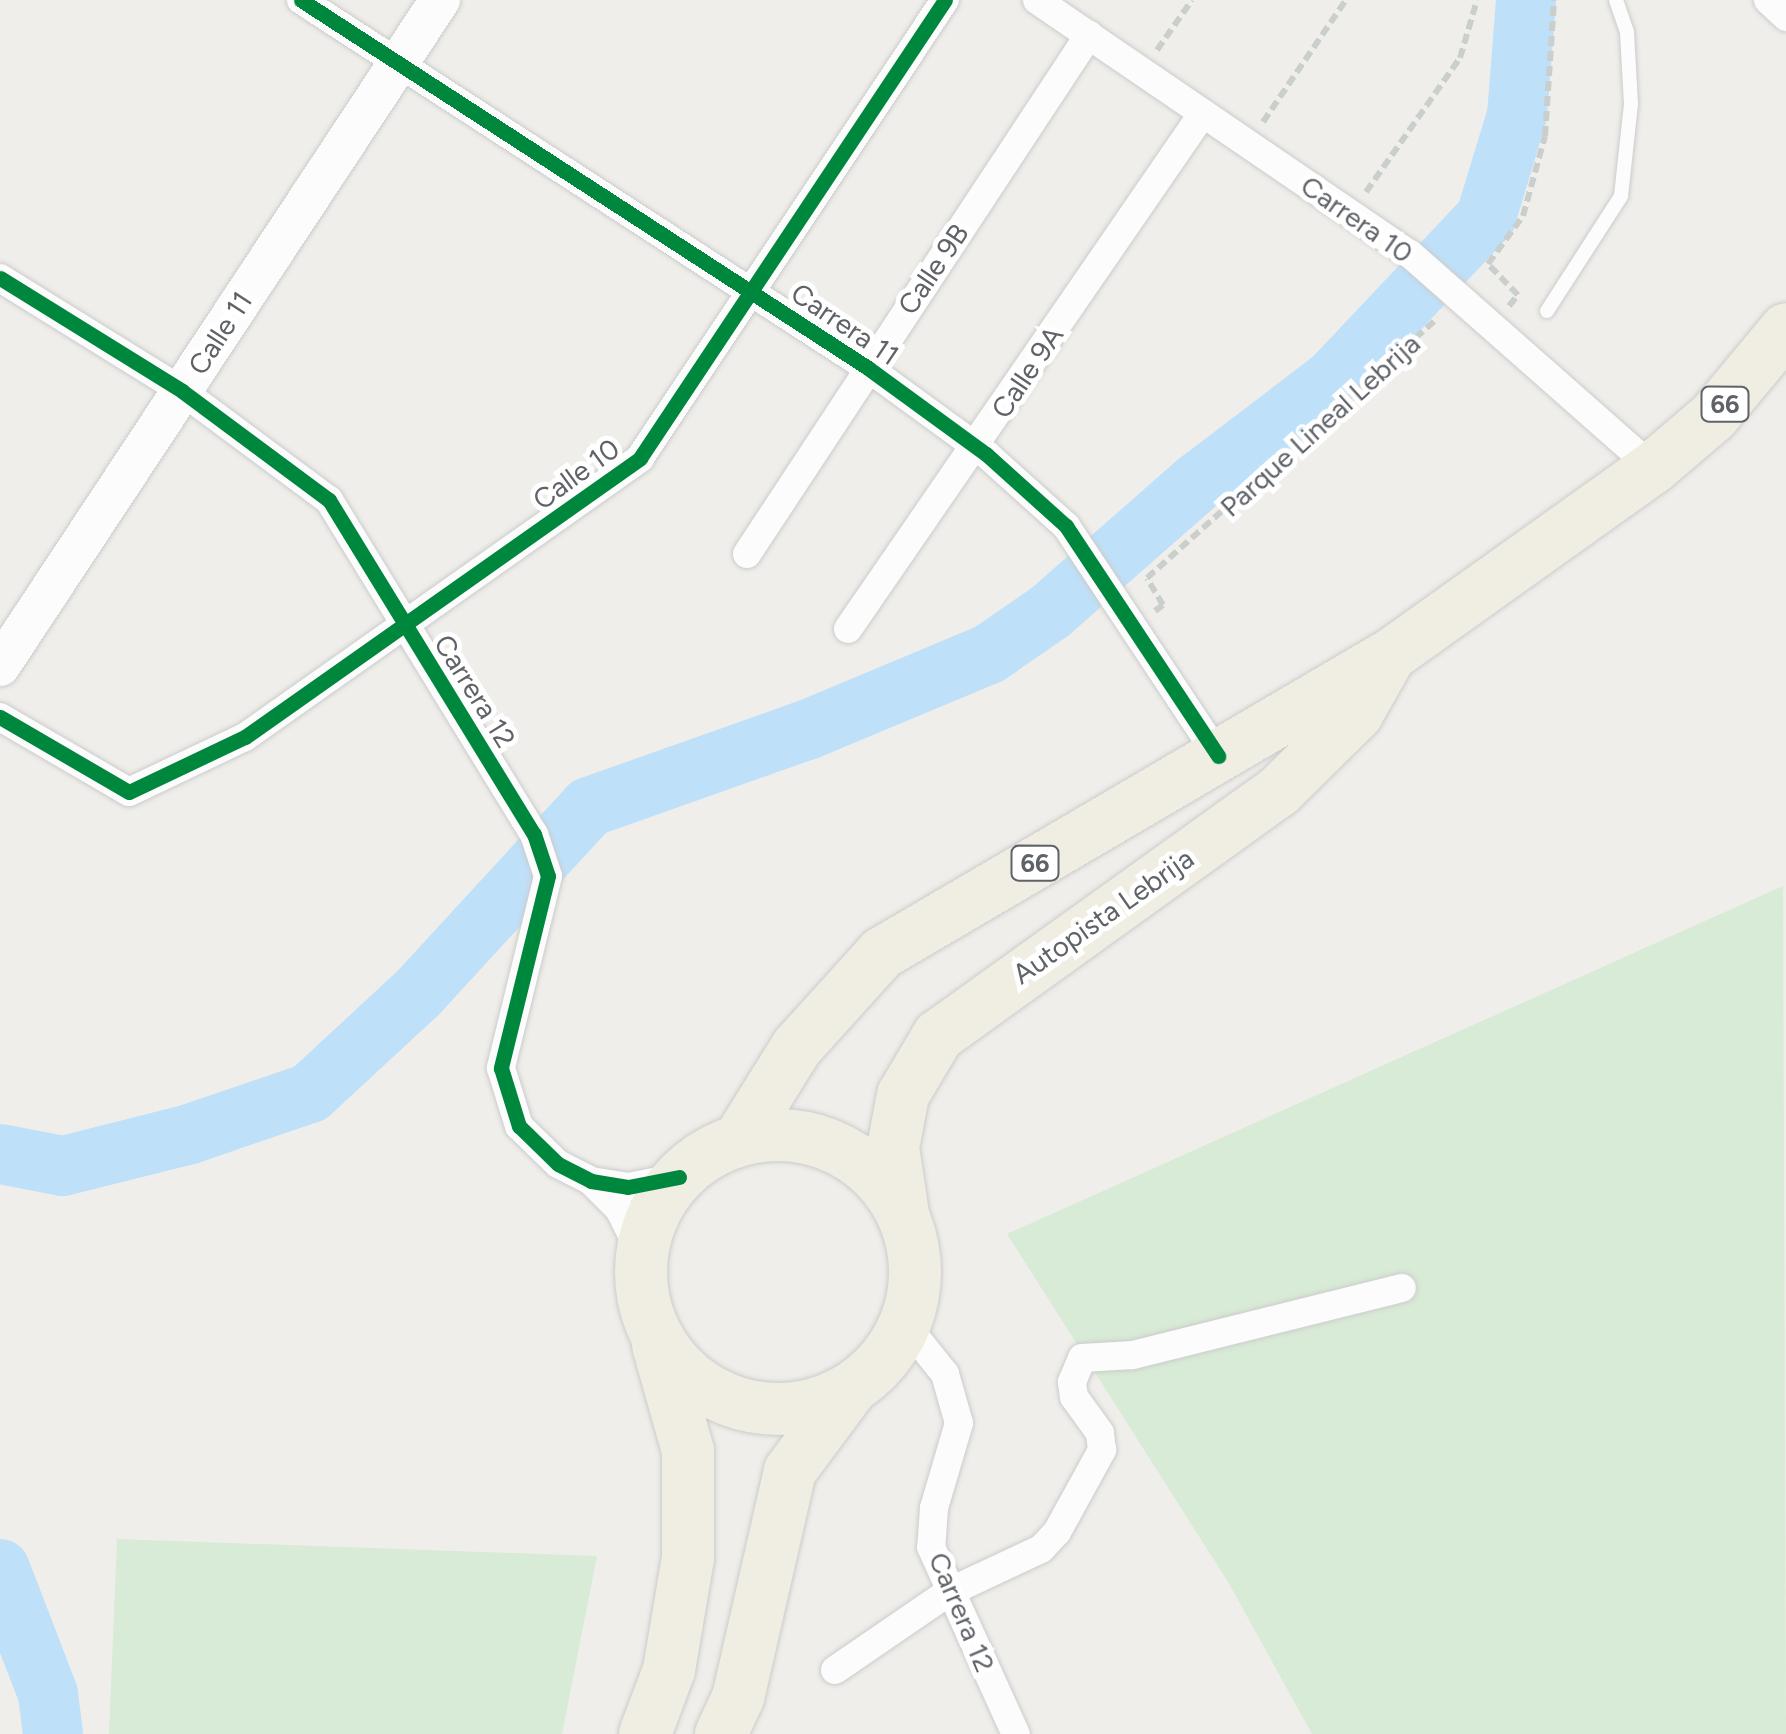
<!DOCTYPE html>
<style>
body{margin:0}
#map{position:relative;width:1786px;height:1734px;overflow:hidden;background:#efeeea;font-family:Figtree,sans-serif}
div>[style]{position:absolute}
.green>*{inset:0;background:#d8ebd6}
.river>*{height:60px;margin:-30px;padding:0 30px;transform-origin:30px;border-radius:30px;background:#bfe0f9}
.path>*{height:6px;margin-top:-3px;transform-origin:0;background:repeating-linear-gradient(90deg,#cacfcc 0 10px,transparent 0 15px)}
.roads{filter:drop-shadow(0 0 2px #cbcccc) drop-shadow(0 0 2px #cbcccc)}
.lane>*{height:14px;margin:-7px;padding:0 7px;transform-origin:7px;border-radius:7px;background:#fdfcfc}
.street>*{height:28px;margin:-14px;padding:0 14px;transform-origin:14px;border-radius:14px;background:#fdfcfc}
.secondary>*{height:40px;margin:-20px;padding:0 20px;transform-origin:20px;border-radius:20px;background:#fdfcfc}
.highway>*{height:52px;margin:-26px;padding:0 26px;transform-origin:26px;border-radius:26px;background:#f0ede3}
.highway>.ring{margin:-26px;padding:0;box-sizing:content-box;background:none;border:52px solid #f0ede3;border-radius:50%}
.cycleway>*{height:15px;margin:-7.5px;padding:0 7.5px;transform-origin:7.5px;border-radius:7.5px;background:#00873e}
span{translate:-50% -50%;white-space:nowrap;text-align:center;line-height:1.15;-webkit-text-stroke:10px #fff;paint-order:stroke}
.shield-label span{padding:2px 8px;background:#fff;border:2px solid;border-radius:8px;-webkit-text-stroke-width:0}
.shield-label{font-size:25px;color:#5f6368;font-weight:700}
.street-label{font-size:28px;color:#5f6368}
</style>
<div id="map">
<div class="green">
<i style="clip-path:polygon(1783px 886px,1786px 1734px,1312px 1734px,1228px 1582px,1007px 1234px)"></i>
<i style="clip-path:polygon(117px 1539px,597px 1556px,562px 1734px,109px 1734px)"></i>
</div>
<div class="river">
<i style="left:0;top:1154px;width:64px;rotate:10.8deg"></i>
<i style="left:63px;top:1166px;width:131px;rotate:-14.1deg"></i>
<i style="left:190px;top:1134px;width:127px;rotate:-18.9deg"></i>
<i style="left:310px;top:1093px;width:147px;rotate:-42.8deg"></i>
<i style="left:418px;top:993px;width:253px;rotate:-47.4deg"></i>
<i style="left:589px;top:807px;width:231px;rotate:-19.5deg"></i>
<i style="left:807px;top:730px;width:197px;rotate:-22.7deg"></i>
<i style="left:989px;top:654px;width:75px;rotate:-34.7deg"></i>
<i style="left:1051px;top:611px;width:196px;rotate:-41.3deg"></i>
<i style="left:1198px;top:482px;width:170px;rotate:-37.3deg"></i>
<i style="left:1333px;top:379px;width:223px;rotate:-46.6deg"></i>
<i style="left:1486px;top:217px;width:107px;rotate:-73.1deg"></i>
<i style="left:1517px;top:115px;width:115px;rotate:-85.5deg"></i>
<i style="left:0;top:1569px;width:134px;rotate:69deg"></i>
<i style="left:48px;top:1694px;width:40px;rotate:82.9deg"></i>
</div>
<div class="path">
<i style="left:1157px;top:50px;width:61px;rotate:-55deg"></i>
<i style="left:1263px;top:122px;width:148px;rotate:-55.8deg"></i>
<i style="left:1366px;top:192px;width:164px;rotate:-55deg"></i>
<i style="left:1460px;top:58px;width:60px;rotate:-73.7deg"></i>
<i style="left:1509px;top:306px;width:14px;rotate:-51deg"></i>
<i style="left:1518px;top:295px;width:43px;rotate:-134.1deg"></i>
<i style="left:1488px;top:264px;width:59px;rotate:-53.9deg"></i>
<i style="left:1523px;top:216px;width:83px;rotate:-74.6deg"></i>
<i style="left:1545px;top:136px;width:136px;rotate:-86.2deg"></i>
<i style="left:1155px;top:611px;width:10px;rotate:-37deg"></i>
<i style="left:1163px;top:605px;width:31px;rotate:-121deg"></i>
<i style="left:1147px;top:578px;width:390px;rotate:-41.8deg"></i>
</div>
<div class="roads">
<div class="lane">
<i style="left:1547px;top:311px;width:137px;rotate:-57.2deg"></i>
<i style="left:1621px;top:196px;width:93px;rotate:-83.8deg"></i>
<i style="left:1631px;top:104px;width:72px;rotate:-93.2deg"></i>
<i style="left:1627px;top:32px;width:34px;rotate:-109deg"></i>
</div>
<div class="street">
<i style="left:301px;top:0;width:676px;rotate:32.98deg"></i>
<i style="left:868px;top:368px;width:146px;rotate:36.1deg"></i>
<i style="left:986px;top:454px;width:108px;rotate:42deg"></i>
<i style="left:1066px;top:526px;width:276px;rotate:56.5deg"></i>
<i style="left:1037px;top:0;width:451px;rotate:34.3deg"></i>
<i style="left:1410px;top:254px;width:324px;rotate:41.4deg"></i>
<i style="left:1768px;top:0;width:25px;rotate:43deg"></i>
<i style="left:0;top:278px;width:214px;rotate:31.8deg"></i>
<i style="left:182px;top:391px;width:183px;rotate:36.6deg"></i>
<i style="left:329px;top:500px;width:392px;rotate:58.5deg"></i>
<i style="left:534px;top:834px;width:44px;rotate:71.6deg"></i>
<i style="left:548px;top:876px;width:198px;rotate:103.8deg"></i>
<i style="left:501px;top:1068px;width:61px;rotate:72.8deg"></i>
<i style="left:519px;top:1126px;width:54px;rotate:44.3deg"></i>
<i style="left:558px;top:1164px;width:37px;rotate:27deg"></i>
<i style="left:591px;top:1181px;width:37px;rotate:9deg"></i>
<i style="left:628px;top:1187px;width:52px;rotate:-11.1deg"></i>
<i style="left:747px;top:554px;width:622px;rotate:-56.62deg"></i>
<i style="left:848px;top:629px;width:626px;rotate:-55.47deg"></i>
<i style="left:0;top:717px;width:149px;rotate:30.2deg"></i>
<i style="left:129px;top:792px;width:128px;rotate:-25.4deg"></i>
<i style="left:245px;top:737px;width:484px;rotate:-35.2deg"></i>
<i style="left:640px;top:458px;width:550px;rotate:-56.34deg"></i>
<i style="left:591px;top:1181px;width:40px;rotate:45deg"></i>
<i style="left:619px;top:1209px;width:51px;rotate:63.4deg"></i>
<i style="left:905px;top:1324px;width:64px;rotate:51.3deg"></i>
<i style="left:945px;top:1374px;width:51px;rotate:74.1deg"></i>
<i style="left:959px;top:1423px;width:89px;rotate:106.4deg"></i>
<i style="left:934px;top:1508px;width:39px;rotate:94deg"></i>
<i style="left:931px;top:1547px;width:205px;rotate:65.6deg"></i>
<i style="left:835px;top:1670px;width:138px;rotate:-34.4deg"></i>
<i style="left:949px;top:1592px;width:102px;rotate:-25.1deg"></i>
<i style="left:1041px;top:1549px;width:23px;rotate:-47deg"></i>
<i style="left:1057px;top:1532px;width:94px;rotate:-61.2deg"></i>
<i style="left:1102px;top:1450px;width:17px;rotate:-97deg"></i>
<i style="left:1100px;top:1433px;width:44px;rotate:-125.8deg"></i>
<i style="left:1074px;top:1397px;width:15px;rotate:-98deg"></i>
<i style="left:1072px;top:1382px;width:26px;rotate:-67deg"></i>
<i style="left:1082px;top:1358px;width:51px;rotate:-3.4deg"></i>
<i style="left:1133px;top:1355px;width:277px;rotate:-14deg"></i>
</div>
<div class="secondary">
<i style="left:0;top:666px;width:798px;rotate:-56.55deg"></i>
</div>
<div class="highway">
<i class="ring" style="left:641px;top:1135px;width:222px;height:222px"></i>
<i style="left:739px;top:1140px;width:110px;rotate:-58.1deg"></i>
<i style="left:797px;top:1047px;width:127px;rotate:-47.9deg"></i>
<i style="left:882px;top:953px;width:591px;rotate:-30.38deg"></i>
<i style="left:1392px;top:654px;width:320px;rotate:-35.5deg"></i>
<i style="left:1653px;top:468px;width:79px;rotate:-40.4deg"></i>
<i style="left:1713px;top:417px;width:114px;rotate:-50.3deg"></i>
<i style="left:903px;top:1214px;width:67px;rotate:-98.6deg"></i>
<i style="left:893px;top:1148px;width:54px;rotate:-79.3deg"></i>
<i style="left:903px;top:1095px;width:69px;rotate:-59.3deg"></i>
<i style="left:938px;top:1036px;width:420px;rotate:-35.7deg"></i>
<i style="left:1279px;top:791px;width:110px;rotate:-44.6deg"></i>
<i style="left:1357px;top:714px;width:63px;rotate:-60.6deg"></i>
<i style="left:645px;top:1734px;width:68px;rotate:-69.4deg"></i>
<i style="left:669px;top:1670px;width:114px;rotate:-80.4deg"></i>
<i style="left:688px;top:1558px;width:107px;rotate:-90deg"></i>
<i style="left:688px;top:1451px;width:110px;rotate:-105.8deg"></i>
<i style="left:721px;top:1734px;width:40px;rotate:-65deg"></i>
<i style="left:738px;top:1698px;width:233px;rotate:-77.1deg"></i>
<i style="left:790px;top:1471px;width:102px;rotate:-53.4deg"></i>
</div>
</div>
<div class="cycleway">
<i style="left:301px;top:0;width:676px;rotate:32.98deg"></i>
<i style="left:868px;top:368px;width:146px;rotate:36.1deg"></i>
<i style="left:986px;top:454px;width:108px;rotate:42deg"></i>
<i style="left:1066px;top:526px;width:276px;rotate:56.5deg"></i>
<i style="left:0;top:278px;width:214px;rotate:31.8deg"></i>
<i style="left:182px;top:391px;width:183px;rotate:36.6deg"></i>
<i style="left:329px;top:500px;width:392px;rotate:58.5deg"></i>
<i style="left:534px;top:834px;width:44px;rotate:71.6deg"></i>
<i style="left:548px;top:876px;width:198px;rotate:103.8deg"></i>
<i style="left:501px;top:1068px;width:61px;rotate:72.8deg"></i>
<i style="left:519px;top:1126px;width:54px;rotate:44.3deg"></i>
<i style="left:558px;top:1164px;width:37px;rotate:27deg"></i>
<i style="left:591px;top:1181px;width:37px;rotate:9deg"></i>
<i style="left:628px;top:1187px;width:52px;rotate:-11.1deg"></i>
<i style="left:0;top:717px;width:149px;rotate:30.2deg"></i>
<i style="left:129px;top:792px;width:128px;rotate:-25.4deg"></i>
<i style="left:245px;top:737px;width:484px;rotate:-35.2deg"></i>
<i style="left:640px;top:458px;width:550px;rotate:-56.34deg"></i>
</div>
<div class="shield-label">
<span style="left:1725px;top:404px">66</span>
<span style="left:1035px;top:863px">66</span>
</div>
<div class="street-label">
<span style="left:1357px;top:219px;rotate:35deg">Carrera 10</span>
<span style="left:933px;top:269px;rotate:-56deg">Calle 9B</span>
<span style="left:845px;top:324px;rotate:34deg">Carrera 11</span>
<span style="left:220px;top:333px;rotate:-57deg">Calle 11</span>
<span style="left:1027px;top:372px;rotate:-56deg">Calle 9A</span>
<span style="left:1320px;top:425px;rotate:-42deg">Parque Lineal Lebrija</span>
<span style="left:576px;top:474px;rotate:-36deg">Calle 10</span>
<span style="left:475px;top:691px;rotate:58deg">Carrera 12</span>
<span style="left:1103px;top:916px;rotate:-35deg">Autopista Lebrija</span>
<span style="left:962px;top:1612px;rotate:67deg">Carrera 12</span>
</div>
</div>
